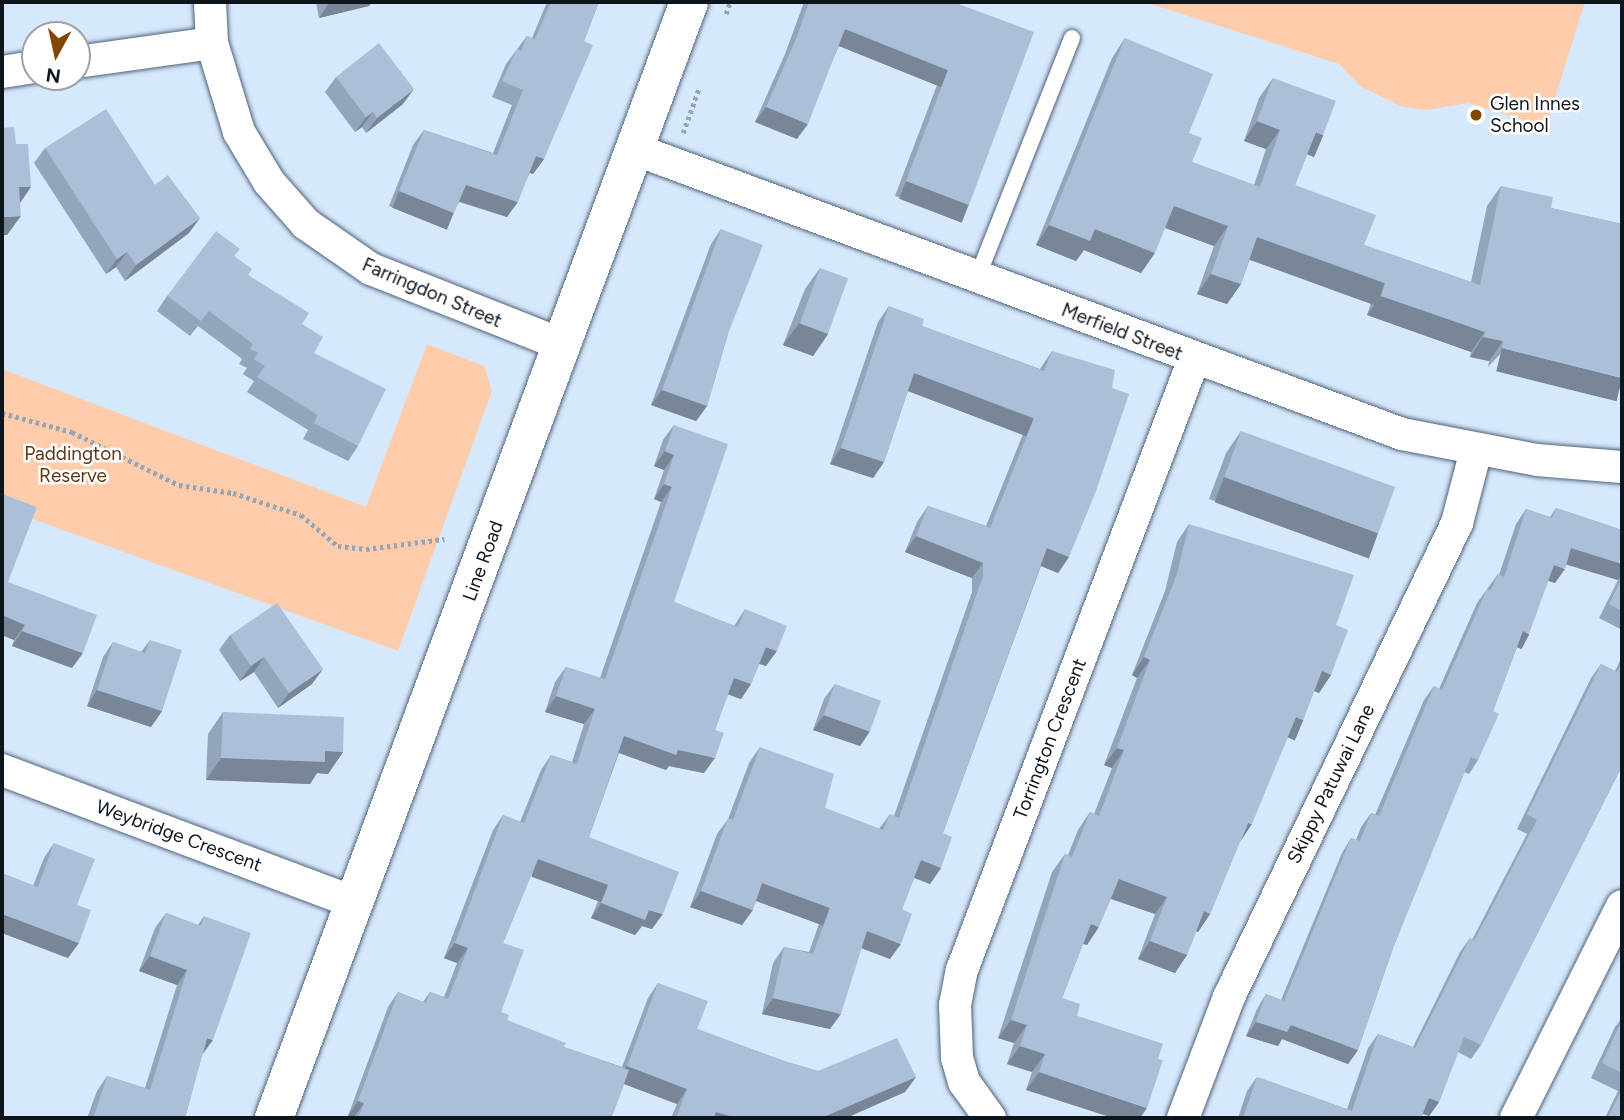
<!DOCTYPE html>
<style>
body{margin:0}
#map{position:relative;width:1624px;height:1120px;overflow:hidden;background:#d6e8fc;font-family:Figtree,sans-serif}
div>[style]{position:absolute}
.green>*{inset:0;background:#fdcdab}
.path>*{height:4.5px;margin-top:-2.25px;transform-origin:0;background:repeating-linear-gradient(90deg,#96a4b5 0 3.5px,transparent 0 7px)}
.roads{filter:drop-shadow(0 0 2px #506378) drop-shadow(0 0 2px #506378)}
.lane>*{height:16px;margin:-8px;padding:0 8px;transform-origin:8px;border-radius:8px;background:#fff}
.street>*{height:32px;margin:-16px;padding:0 16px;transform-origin:16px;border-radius:16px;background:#fff}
.secondary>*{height:38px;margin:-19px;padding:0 19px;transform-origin:19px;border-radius:19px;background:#fff}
.wall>*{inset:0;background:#93a5ba}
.shaded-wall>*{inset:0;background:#788697;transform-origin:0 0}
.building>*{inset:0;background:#abc0d8;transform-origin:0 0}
.dots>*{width:19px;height:19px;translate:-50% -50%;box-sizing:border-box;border:4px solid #fff;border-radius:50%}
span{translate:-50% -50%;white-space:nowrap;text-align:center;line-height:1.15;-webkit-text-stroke:5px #fff;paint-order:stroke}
.poi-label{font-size:19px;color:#0d151d}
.left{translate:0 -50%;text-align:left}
.street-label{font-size:19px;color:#0d151d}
.park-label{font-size:19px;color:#5e3715}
.frame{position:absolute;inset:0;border:4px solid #0d151d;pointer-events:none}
.north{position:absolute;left:21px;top:21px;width:70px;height:70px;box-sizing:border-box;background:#fff;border:2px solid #9ea1a5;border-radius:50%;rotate:188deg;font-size:19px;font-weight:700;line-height:28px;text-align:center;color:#0d151d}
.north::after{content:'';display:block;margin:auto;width:24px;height:32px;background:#834604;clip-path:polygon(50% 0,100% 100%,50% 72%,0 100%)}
</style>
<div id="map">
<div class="green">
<i style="clip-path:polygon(1144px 2px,1585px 2px,1546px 127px,1468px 103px,1427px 110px,1403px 107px,1360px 86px,1339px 64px)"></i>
<i style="clip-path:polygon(427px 344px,484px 366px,492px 391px,398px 651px,2px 508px,2px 369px,366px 507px)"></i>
</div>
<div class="path">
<i style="left:726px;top:14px;width:13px;rotate:-72deg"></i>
<i style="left:683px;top:133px;width:48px;rotate:-70.4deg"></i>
<i style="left:2px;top:413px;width:73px;rotate:15.2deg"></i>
<i style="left:72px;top:432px;width:119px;rotate:26.4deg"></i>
<i style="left:179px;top:485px;width:55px;rotate:8.4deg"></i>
<i style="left:233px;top:493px;width:71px;rotate:17.9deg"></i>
<i style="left:301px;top:515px;width:48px;rotate:40deg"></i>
<i style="left:338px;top:546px;width:28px;rotate:6deg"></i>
<i style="left:366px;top:549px;width:79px;rotate:-7.3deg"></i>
</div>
<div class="roads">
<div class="lane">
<i style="left:977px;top:278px;width:258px;rotate:-68.4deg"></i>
</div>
<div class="street">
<i style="left:210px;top:2px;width:41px;rotate:87.2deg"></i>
<i style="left:212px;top:43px;width:93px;rotate:73.1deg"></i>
<i style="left:239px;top:132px;width:58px;rotate:59deg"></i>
<i style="left:269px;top:182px;width:56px;rotate:48.6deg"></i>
<i style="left:306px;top:224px;width:79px;rotate:34.7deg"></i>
<i style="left:371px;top:269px;width:206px;rotate:21.6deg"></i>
<i style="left:77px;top:62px;width:136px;rotate:-8deg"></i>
<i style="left:2px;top:72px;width:33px;rotate:-9deg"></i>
<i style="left:634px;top:149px;width:819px;rotate:20.36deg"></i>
<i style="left:1402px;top:434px;width:137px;rotate:10.9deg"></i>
<i style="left:1537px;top:460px;width:85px;rotate:4.7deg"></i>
<i style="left:2px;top:770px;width:377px;rotate:20.6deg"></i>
<i style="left:990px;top:1118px;width:44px;rotate:-125.8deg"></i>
<i style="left:964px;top:1082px;width:26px;rotate:-106deg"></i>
<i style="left:957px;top:1057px;width:52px;rotate:-92.2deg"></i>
<i style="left:955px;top:1005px;width:36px;rotate:-79deg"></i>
<i style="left:962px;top:970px;width:654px;rotate:-69.21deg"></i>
<i style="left:1183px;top:1118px;width:129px;rotate:-69.2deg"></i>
<i style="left:1229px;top:997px;width:526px;rotate:-64.31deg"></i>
<i style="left:1457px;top:523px;width:75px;rotate:-75.4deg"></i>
<i style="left:1516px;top:1118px;width:237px;rotate:-63.4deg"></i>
</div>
<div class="secondary">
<i style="left:274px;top:1118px;width:1191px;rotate:-69.6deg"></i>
</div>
</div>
<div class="wall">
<i style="clip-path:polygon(316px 2px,372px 2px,369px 6px,319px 18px)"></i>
<i style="clip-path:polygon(547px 2px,599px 2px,584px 41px,544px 159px,533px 174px,530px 173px,507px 217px,459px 202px,444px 228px,389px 206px,413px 145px,424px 130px,493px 153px,512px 105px,492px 97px,506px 64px,527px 36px,532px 38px)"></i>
<i style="clip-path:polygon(804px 2px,957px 2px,969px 205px,958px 220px,895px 196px,937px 85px,839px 46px,797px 139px,755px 122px,785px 54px)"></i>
<i style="clip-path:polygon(1125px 38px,1189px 133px,1192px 162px,1254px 185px,1266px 149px,1244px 141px,1259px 98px,1273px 78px,1309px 155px,1307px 154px,1295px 185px,1364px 245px,1471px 282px,1487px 206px,1501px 186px,1551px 208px,1622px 224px,1488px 367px,1489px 361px,1470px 357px,1471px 352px,1367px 315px,1371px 303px,1250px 259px,1241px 284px,1227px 304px,1197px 294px,1214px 246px,1165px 228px,1141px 273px,1084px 250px,1076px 261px,1036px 245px,1112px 58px)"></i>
<i style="clip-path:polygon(336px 77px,403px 104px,366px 133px,362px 127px,355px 132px,325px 92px)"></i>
<i style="clip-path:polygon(45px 148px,155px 185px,189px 233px,125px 281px,116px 267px,106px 274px,34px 163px)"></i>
<i style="clip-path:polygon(721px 229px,728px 334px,707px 406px,696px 421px,651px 405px,711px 244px)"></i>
<i style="clip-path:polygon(234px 256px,248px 275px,302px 324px,314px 353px,358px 446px,348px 461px,303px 439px,308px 430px,247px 392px,254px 381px,243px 374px,247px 368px,239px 364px,242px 359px,198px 326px,190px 336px,157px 311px,167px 296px)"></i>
<i style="clip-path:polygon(820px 268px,828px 334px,813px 356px,783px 345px,805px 289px)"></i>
<i style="clip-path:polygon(889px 306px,922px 326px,1040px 369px,1052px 351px,1069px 557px,1058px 573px,1041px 566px,943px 833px,941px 868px,930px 884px,914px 878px,902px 909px,890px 959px,861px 948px,830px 1029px,762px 1014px,773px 963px,784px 947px,809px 952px,819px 924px,756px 901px,742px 925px,690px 907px,717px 834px,728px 819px,749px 763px,760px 747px,825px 808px,879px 829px,890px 814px,894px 816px,972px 592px,972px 578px,905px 552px,917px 522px,928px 506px,986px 526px,1023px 434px,908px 391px,884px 462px,873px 478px,830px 464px,878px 322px)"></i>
<i style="clip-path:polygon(674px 425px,674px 602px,734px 626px,745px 609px,766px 666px,759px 664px,751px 684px,741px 699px,728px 694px,715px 730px,704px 773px,669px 766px,666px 770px,619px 753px,589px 837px,652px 929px,642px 926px,635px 935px,591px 918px,598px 901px,531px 875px,503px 943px,501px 1012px,507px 1020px,564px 1047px,622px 1067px,648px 998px,658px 983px,697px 1029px,784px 1061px,818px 1071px,916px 1077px,905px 1092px,846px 1118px,671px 1118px,677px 1104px,624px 1084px,612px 1116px,618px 1118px,353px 1118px,348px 1116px,388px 1007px,398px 992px,423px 1002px,430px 992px,444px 997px,457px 963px,444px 958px,493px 830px,503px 815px,520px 822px,541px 770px,551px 755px,572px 762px,584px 724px,545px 712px,555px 682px,566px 667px,600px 678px,661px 502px,654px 499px,664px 470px,654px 466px,663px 440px)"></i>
<i style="clip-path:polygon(1241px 431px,1363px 556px,1209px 499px,1226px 453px)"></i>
<i style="clip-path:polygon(2px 494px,8px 582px,72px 668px,12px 646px,14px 640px,2px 635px)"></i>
<i style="clip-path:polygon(1556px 508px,1622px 530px,1622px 630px,1599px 618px,1618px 580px,1566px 564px,1555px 583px,1548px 581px,1519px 648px,1517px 647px,1493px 711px,1478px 760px,1469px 774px,1464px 772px,1393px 948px,1358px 1050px,1348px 1064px,1282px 1039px,1278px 1046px,1246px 1036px,1257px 1009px,1266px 994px,1281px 1000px,1342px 853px,1351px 838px,1356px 840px,1361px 827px,1371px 813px,1375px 815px,1424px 700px,1434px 686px,1439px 689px,1477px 603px,1498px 574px,1499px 575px,1516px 524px,1526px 509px,1550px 517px)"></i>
<i style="clip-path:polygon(1189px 524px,1336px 625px,1331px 675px,1319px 693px,1314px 691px,1303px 720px,1290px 738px,1288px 737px,1240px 841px,1210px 914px,1198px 932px,1196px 931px,1187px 955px,1175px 973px,1138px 959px,1155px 914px,1111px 899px,1087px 945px,1083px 944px,1062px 998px,1077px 1016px,1163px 1044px,1026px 1090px,1032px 1072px,1007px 1064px,1014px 1043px,998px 1038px,1052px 872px,1065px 854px,1068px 855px,1078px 830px,1090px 812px,1094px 814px,1112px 768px,1104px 765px,1137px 678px,1132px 675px,1165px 591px,1177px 542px)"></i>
<i style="clip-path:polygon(230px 635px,312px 684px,278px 708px,254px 672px,240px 681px,219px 650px)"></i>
<i style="clip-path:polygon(150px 640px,162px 711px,151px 727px,87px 706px,103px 657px,113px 642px,141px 652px)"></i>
<i style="clip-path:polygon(1622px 657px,1622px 766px,1481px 1045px,1471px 1059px,1458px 1052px,1439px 1102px,1429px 1116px,1423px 1114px,1421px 1118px,1238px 1118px,1247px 1091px,1257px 1077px,1347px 1109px,1368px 1048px,1378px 1034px,1413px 1047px,1460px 952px,1470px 938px,1472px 940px,1527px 834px,1517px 829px,1591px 678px,1601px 664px,1615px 671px)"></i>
<i style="clip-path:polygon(835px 684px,870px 731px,860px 746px,813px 730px,824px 699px)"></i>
<i style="clip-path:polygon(223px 712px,343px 752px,328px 774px,317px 773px,310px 784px,206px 780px,208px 734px)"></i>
<i style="clip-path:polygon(54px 843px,77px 905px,68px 958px,2px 933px,2px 873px,33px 886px,44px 858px)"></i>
<i style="clip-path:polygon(166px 913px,198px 925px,204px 916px,202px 1055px,185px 1118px,87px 1118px,97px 1091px,107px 1076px,145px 1088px,177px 985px,139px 971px,155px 928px)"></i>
<i style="clip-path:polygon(1622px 1018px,1622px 1118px,1605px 1118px,1618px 1091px,1591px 1078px,1615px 1027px)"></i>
</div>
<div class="shaded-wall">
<i style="clip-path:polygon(333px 2px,372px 2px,369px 6px,319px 18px,329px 3px)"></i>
<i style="left:845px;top:29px;width:111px;height:18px;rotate:22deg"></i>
<i style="clip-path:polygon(414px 89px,403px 104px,366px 133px,377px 118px)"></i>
<i style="clip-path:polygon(766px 107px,808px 124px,797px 139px,755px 122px)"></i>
<i style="clip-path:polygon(373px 112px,362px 127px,355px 132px,366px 117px)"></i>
<i style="clip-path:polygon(1257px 121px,1280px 130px,1266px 149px,1244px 141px)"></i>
<i style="left:1316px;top:132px;width:8px;height:24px;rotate:23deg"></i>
<i style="clip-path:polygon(536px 156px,544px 159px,533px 174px,526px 171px)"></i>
<i style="left:906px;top:181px;width:67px;height:19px;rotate:21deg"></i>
<i style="clip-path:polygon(466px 185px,518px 202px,507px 217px,455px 200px)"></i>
<i style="clip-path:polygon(19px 187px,31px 187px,18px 206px)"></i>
<i style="left:399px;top:191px;width:59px;height:18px;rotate:22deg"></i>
<i style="clip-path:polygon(1174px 206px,1228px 226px,1214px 246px,1160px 226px)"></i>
<i style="clip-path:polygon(21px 216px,7px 235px,2px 235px,2px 217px)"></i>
<i style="clip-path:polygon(200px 218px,189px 233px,125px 281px,136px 265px)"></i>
<i style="clip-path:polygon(1049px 225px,1095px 229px,1155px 253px,1141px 273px,1084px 250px,1076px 261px,1036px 245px)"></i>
<i style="left:1257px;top:237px;width:136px;height:24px;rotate:20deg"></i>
<i style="clip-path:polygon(127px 252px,116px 267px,106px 274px,117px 259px)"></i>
<i style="clip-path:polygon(1211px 274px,1241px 284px,1227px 304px,1197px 294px)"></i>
<i style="clip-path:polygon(1381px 296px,1485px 332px,1471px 352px,1367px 315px)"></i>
<i style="clip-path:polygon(799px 323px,828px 334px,813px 356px,783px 345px)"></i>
<i style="clip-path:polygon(1483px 337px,1503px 341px,1489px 361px,1470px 357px)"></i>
<i style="left:1502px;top:348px;width:124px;height:24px;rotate:14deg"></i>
<i style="left:914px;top:373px;width:128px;height:19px;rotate:21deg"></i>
<i style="clip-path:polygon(662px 390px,707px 406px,696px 421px,651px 405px)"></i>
<i style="clip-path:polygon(841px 448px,884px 462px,873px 478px,830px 464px)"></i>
<i style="clip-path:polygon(665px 451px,674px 455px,664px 470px,654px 466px)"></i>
<i style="left:1224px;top:477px;width:164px;height:27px;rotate:20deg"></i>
<i style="clip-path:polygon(664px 484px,672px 487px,661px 502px,654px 499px)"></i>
<i style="clip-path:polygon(916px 536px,983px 563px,972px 578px,905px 552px)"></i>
<i style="clip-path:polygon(1047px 548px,1069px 557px,1058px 573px,1036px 564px)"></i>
<i style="clip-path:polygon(1571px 548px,1622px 564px,1622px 574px,1618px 580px,1561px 563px)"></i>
<i style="clip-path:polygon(1554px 565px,1565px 569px,1555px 583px,1544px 579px)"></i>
<i style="clip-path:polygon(2px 615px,25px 625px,14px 640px,2px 635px)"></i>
<i style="clip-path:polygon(22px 631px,83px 653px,72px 668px,12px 646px)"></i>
<i style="left:1523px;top:631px;width:7px;height:17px;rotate:27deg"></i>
<i style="clip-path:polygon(766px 647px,777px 651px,766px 666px,755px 662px)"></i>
<i style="clip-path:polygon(264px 657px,254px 672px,240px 681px,251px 666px)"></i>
<i style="clip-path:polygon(1144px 657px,1150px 660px,1137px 678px,1132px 675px)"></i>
<i style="clip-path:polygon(323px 669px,312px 684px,278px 708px,289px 693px)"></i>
<i style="clip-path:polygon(1322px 671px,1331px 675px,1319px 693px,1310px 689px)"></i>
<i style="clip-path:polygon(734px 678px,751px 684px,741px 699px,724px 693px)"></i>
<i style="clip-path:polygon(97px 690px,162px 711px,151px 727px,87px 706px)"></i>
<i style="clip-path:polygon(556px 696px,595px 709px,584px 724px,545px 712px)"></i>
<i style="clip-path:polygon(824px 715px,870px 731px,860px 746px,813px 730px)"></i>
<i style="left:1296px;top:717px;width:8px;height:22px;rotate:23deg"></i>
<i style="clip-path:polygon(624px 736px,715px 758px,704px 773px,669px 766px,666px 770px,614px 751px)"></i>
<i style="clip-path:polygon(1117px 748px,1124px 750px,1112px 768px,1104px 765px)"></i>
<i style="clip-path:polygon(325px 751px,343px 752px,328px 774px,317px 773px,310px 784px,206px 780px,221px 758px)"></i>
<i style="clip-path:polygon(1248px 823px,1252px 824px,1240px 842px)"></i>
<i style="left:538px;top:859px;width:75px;height:19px;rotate:20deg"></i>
<i style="clip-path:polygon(921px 860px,941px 868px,930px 884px,910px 876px)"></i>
<i style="clip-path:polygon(1119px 879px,1167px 897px,1155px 914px,1106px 897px)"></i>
<i style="left:762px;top:883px;width:72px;height:19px;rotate:20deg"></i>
<i style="clip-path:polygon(701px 891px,753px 910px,742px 925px,690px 907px)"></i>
<i style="clip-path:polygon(601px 903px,649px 910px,663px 914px,652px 929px,642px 926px,635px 935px,591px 918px)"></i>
<i style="clip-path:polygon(1204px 911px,1210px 914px,1198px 932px,1191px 929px)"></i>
<i style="clip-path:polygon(2px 914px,79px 943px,68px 958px,2px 933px)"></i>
<i style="clip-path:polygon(1091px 924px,1099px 927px,1087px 945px,1079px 942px)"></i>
<i style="clip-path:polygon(867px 931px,901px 944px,890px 959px,856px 946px)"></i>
<i style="clip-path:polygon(1150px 941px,1187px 955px,1175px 973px,1138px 959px)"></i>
<i style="clip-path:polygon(455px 943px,468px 948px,457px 963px,444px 958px)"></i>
<i style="clip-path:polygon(150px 956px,187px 970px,177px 985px,139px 971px)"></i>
<i style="clip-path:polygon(773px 998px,841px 1014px,830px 1029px,762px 1014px)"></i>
<i style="clip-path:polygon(1011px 1020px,1027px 1025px,1014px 1043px,998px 1038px)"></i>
<i style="clip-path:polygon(1256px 1022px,1291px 1025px,1358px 1050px,1348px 1064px,1282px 1039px,1278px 1046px,1246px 1036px)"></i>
<i style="clip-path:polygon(207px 1038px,213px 1040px,202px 1055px)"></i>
<i style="clip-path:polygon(1020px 1046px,1045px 1054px,1032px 1072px,1007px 1064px)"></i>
<i style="clip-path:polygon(627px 1066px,687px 1089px,677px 1104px,616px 1081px)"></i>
<i style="clip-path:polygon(1039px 1072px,1147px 1108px,1140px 1118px,1113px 1118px,1026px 1090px)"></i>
<i style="clip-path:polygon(916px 1077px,905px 1092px,846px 1118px,821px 1118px)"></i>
<i style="clip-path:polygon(1429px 1098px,1439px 1102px,1429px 1116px,1419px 1112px)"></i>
<i style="clip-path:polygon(358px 1101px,364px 1103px,353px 1118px,348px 1116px)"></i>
<i style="clip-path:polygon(716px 1112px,737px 1118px,712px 1118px)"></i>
</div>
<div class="building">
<i style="clip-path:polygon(551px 2px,599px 2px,584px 41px,593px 45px,544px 159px,536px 156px,518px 202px,466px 185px,454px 213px,399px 191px,424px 130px,497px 155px,523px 90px,502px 81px,517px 49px,521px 51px,527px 36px,535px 39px)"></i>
<i style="clip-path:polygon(809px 2px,957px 2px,956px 3px,1034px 32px,969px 205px,906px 181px,948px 70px,845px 29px,808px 124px,766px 107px,796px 39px)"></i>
<i style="clip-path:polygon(1125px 38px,1213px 74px,1189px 133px,1202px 138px,1192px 162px,1260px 187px,1280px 130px,1257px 121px,1273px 78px,1336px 101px,1323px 135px,1316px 132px,1295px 185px,1376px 215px,1364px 245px,1480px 285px,1501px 186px,1553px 197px,1551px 208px,1622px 224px,1622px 378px,1502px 348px,1503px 341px,1483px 337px,1485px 332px,1381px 296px,1385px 283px,1257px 237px,1241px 284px,1211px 274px,1228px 226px,1174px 206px,1155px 253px,1095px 229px,1090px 241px,1049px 225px)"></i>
<i style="clip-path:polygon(379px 43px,414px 89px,377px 118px,373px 112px,366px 117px,336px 77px)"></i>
<i style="clip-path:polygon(106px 109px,155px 185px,168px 175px,200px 218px,136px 265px,127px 252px,117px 259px,45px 148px)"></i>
<i style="clip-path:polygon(14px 127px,16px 144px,28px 144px,31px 187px,19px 187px,21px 216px,2px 217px,2px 128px)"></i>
<i style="clip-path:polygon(721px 229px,763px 245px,728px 334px,707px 406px,662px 390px)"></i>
<i style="clip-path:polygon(216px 231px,240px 249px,234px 256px,252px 269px,248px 275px,309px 313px,302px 324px,323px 337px,314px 353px,386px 389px,358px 446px,314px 423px,318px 415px,257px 377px,265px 366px,254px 359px,258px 353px,250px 349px,253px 344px,209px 311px,201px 321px,167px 296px)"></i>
<i style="left:820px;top:268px;width:30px;height:59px;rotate:20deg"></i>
<i style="clip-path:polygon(889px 306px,924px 319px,922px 326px,1044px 371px,1052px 351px,1115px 370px,1112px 388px,1129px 394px,1096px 491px,1069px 557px,1047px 548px,943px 833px,952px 837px,941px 868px,921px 860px,902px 909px,912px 914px,901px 944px,867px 931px,841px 1014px,773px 998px,784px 947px,813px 954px,830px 908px,762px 883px,753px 910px,701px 891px,728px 818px,733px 820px,760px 747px,834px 774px,825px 808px,883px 830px,890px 814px,899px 818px,983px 576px,983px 563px,916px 536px,928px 506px,990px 528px,1034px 418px,914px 373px,884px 462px,841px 448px)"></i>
<i style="clip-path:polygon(674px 425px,728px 444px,674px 602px,738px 627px,745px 609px,787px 626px,777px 651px,766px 647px,751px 684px,734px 678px,715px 730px,724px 733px,715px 758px,678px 750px,676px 755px,624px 736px,589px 837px,679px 872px,663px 914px,649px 910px,645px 920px,601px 903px,608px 885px,538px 859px,503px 943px,524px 950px,501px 1012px,509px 1015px,507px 1020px,566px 1043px,564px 1047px,629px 1070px,612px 1116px,618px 1118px,358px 1118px,364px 1103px,358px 1101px,398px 992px,426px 1003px,430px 992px,448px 999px,468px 948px,455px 943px,503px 815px,524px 823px,551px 755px,577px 764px,595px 709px,556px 696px,566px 667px,605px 679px,672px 487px,664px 484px,674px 455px,665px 451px)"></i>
<i style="left:1241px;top:431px;width:164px;height:49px;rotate:20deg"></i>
<i style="clip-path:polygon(2px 494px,37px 507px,8px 582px,97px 615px,83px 653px,22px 631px,25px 625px,2px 615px)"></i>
<i style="clip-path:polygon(1556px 508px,1622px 530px,1622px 564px,1571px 548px,1565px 569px,1554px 565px,1529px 634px,1523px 631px,1493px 711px,1499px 714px,1478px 760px,1471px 757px,1393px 948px,1358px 1050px,1291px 1025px,1287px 1032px,1256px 1022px,1266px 994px,1284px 1001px,1351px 838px,1360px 841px,1371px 813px,1379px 816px,1434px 686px,1442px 690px,1487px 589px,1491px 590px,1498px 574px,1504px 577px,1526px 509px,1552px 518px)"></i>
<i style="clip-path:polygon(1189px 524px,1354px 575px,1336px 625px,1348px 630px,1331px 675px,1322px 671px,1303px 720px,1296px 717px,1252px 824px,1248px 823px,1210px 914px,1204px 911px,1187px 955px,1150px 941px,1167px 897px,1119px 879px,1099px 927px,1091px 924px,1062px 998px,1080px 1004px,1077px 1016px,1163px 1044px,1158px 1059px,1163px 1060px,1147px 1108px,1039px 1072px,1045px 1054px,1020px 1046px,1027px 1025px,1011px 1020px,1065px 854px,1072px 857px,1090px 812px,1099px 816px,1124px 750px,1117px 748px,1150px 660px,1144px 657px,1177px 574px)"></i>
<i style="clip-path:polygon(1622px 578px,1622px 611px,1609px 604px)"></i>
<i style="clip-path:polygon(277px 603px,323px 669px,289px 693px,264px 657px,251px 666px,230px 635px)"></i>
<i style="clip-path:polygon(150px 640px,182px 650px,162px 711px,97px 690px,113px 642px,145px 653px)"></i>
<i style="clip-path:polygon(1622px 662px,1622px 766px,1481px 1045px,1464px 1037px,1439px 1102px,1429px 1098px,1421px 1118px,1243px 1118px,1257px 1077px,1352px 1111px,1378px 1034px,1415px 1048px,1470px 938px,1474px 941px,1537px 820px,1527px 814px,1601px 664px,1617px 672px)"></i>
<i style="left:835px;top:684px;width:49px;height:33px;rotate:20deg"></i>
<i style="clip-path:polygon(223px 712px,344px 717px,343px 752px,325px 751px,325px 762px,221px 758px)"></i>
<i style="clip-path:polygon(54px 843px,95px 859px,77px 905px,91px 910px,79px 943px,2px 914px,2px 873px,38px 887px)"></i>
<i style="clip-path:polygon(166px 913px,201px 926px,204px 916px,251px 933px,213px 1040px,207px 1038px,185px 1118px,101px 1118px,94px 1116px,107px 1076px,150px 1090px,187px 970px,150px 956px)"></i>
<i style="clip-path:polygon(658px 983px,708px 1001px,697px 1029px,784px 1061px,818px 1071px,897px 1038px,916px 1077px,821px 1118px,737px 1118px,716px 1112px,714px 1118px,676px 1118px,687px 1089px,627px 1066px)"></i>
<i style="clip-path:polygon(1622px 1020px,1622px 1073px,1602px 1063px)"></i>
<i style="clip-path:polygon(1622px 1089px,1622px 1118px,1608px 1118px)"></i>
</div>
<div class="dots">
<i style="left:1476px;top:115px;background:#834604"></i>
</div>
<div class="poi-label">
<span class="left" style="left:1490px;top:115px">Glen Innes<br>School</span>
</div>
<div class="street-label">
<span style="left:432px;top:293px;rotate:23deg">Farringdon Street</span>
<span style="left:1122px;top:332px;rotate:21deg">Merfield Street</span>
<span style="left:483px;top:561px;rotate:-70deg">Line Road</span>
<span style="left:1050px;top:739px;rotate:-69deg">Torrington Crescent</span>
<span style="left:1331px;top:784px;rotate:-64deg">Skippy Patuwai Lane</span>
<span style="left:179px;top:836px;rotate:20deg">Weybridge Crescent</span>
</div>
<div class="park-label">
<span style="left:73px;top:465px">Paddington<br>Reserve</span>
</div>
<div class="frame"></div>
<div class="north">N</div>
</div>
